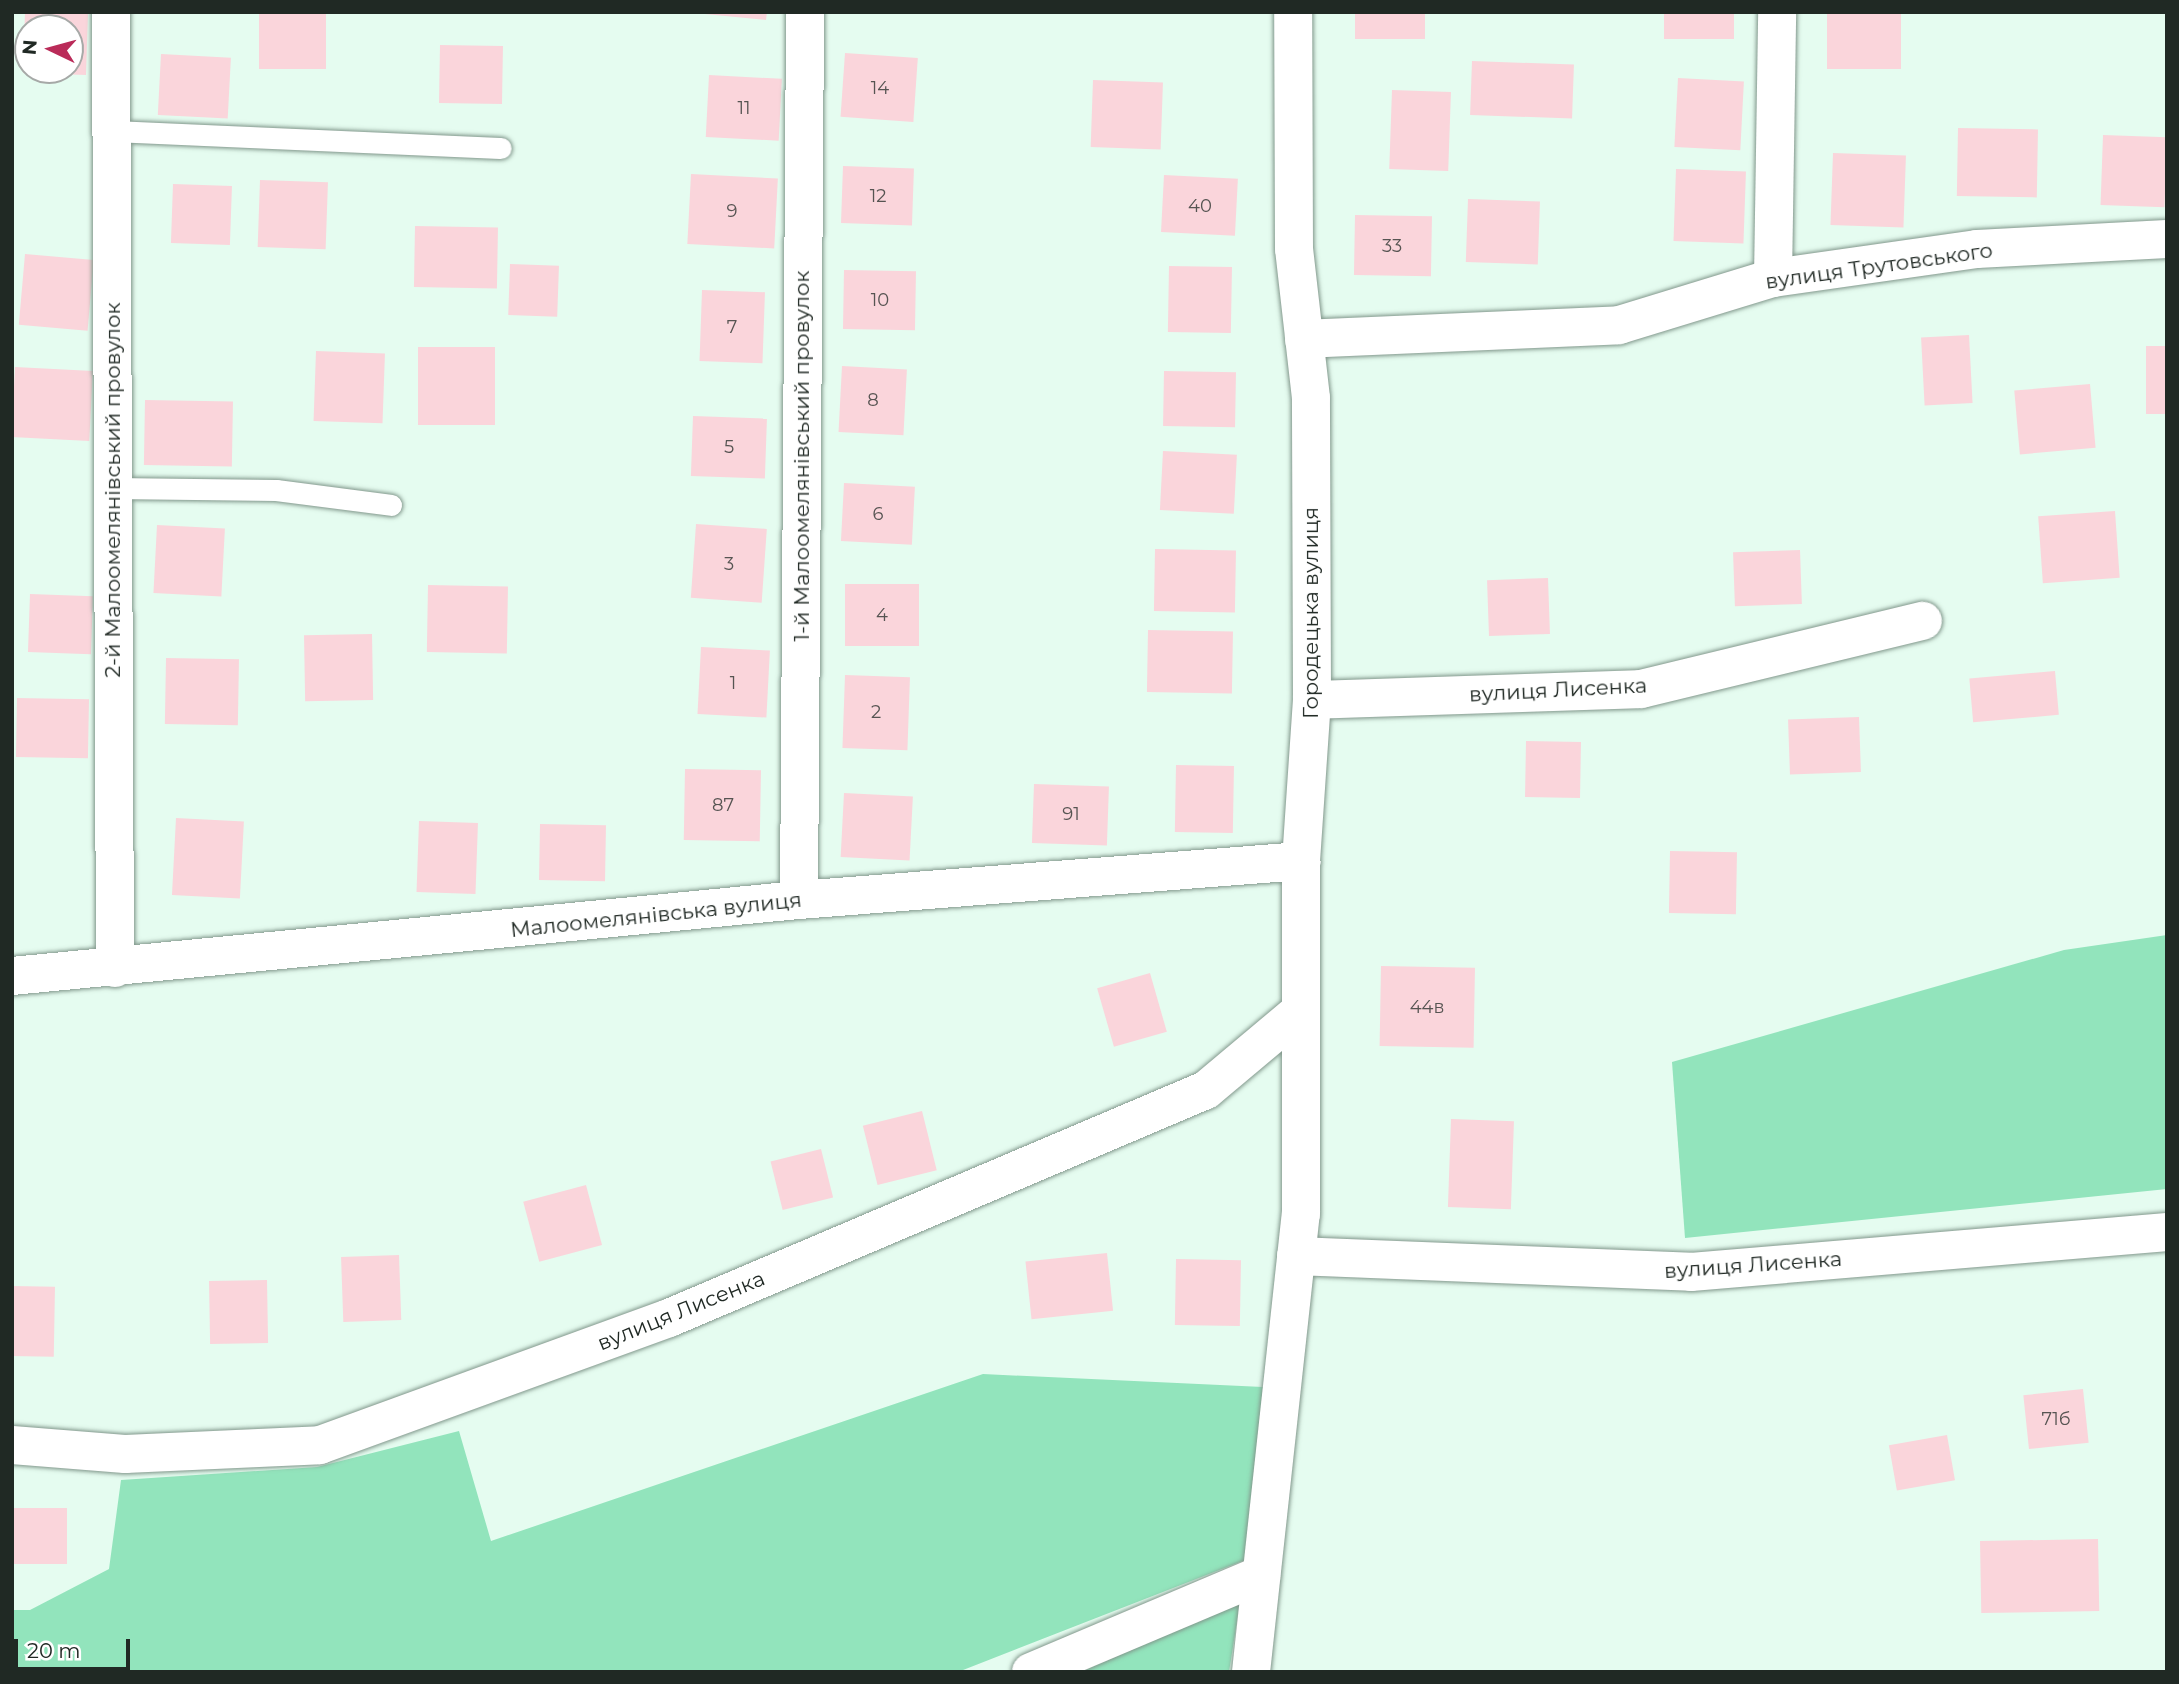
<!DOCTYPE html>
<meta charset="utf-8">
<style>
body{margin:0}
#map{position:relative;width:2179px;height:1684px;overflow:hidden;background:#e5fcf0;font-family:Montserrat,sans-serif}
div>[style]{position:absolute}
.green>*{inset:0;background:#92e4bc}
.building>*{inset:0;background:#fad5db;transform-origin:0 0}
.roads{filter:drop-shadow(0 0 2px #82988c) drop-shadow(0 0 2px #82988c)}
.service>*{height:21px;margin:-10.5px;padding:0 10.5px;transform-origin:10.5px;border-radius:10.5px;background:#fff}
.minor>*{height:38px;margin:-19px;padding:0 19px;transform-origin:19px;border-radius:19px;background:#fff}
span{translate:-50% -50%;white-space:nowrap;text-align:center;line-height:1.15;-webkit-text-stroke:5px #fff;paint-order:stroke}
.number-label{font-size:18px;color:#565452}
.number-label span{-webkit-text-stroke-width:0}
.street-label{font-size:21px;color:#202924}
.frame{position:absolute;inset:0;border:14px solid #202924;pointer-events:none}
.north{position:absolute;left:14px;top:14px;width:70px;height:70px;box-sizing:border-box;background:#fff;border:2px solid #a6a9a7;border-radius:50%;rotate:275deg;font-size:19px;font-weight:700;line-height:28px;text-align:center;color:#202924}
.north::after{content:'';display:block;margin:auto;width:24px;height:32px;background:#ba2b59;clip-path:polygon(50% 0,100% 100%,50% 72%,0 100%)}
.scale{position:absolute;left:14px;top:1639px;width:116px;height:32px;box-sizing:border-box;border:4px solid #202924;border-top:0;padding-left:9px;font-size:21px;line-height:24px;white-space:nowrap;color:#202924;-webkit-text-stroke:5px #fff;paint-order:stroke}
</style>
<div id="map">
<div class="green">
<i style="clip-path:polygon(2167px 935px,2167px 1189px,1685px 1238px,1672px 1062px,2064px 950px)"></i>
<i style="clip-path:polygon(983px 1374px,1263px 1387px,1245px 1560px,958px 1672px,12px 1672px,12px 1610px,30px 1610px,109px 1569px,121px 1480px,317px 1467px,459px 1431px,491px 1541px)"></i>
<i style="clip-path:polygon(1240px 1602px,1229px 1672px,1081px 1672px)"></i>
</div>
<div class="building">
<i style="clip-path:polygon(evenodd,25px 12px,88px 13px,86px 75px,23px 73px,25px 12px,28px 28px,70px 28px,70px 70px,28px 70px,28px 28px)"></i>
<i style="left:259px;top:12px;width:67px;height:57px"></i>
<i style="clip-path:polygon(684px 12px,767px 12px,766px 20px)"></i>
<i style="left:1355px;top:12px;width:70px;height:27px"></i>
<i style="left:1664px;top:12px;width:70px;height:27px"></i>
<i style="left:1827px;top:12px;width:74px;height:57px"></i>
<i style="left:440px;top:45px;width:63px;height:58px;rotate:1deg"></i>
<i style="left:845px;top:53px;width:73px;height:64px;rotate:4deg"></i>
<i style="left:161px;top:54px;width:70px;height:61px;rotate:3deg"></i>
<i style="left:1472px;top:61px;width:102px;height:54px;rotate:2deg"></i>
<i style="left:709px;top:75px;width:73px;height:62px;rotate:3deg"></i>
<i style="left:1678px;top:78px;width:66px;height:69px;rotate:3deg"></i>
<i style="left:1093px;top:80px;width:70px;height:67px;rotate:2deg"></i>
<i style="left:1392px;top:90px;width:59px;height:79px;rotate:2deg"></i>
<i style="left:1958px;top:128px;width:80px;height:68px;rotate:1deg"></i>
<i style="left:2103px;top:135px;width:64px;height:70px;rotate:2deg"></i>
<i style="left:1833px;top:153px;width:73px;height:72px;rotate:2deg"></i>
<i style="left:843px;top:166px;width:71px;height:57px;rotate:2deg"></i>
<i style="left:1676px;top:169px;width:70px;height:72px;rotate:2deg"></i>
<i style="left:691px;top:174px;width:87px;height:70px;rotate:3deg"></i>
<i style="left:1164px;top:175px;width:74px;height:57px;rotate:3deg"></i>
<i style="left:260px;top:180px;width:68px;height:67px;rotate:2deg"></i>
<i style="left:173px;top:184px;width:59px;height:59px;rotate:2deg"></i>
<i style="left:1468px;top:199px;width:72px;height:63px;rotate:2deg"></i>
<i style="left:1355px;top:215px;width:77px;height:60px;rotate:1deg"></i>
<i style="left:415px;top:226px;width:83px;height:61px;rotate:1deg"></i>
<i style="left:25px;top:254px;width:69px;height:71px;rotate:5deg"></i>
<i style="left:510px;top:264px;width:49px;height:51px;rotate:2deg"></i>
<i style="left:1169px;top:266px;width:63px;height:66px;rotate:1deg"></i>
<i style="left:844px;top:270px;width:72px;height:59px;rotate:1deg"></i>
<i style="left:702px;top:290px;width:63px;height:71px;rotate:2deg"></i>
<i style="left:1969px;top:335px;width:68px;height:48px;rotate:87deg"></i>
<i style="left:2167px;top:346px;width:68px;height:21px;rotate:90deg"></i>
<i style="left:418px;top:347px;width:77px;height:78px"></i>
<i style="left:316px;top:351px;width:69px;height:70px;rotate:2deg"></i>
<i style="left:842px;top:366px;width:65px;height:66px;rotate:3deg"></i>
<i style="left:15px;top:367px;width:78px;height:70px;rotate:3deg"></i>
<i style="left:1164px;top:371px;width:72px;height:55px;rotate:1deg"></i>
<i style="left:2090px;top:384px;width:64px;height:76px;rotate:85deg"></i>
<i style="left:145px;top:400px;width:88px;height:65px;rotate:1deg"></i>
<i style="left:693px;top:416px;width:74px;height:60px;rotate:2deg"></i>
<i style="left:1163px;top:451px;width:74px;height:59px;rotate:3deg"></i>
<i style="left:844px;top:483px;width:71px;height:58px;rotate:3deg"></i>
<i style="left:2115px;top:511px;width:67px;height:77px;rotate:86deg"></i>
<i style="left:696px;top:524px;width:71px;height:74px;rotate:4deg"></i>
<i style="left:157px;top:525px;width:68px;height:68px;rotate:3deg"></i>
<i style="left:1155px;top:549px;width:81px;height:62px;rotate:1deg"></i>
<i style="left:1800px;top:550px;width:54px;height:67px;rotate:88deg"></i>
<i style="left:1548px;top:578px;width:56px;height:61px;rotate:88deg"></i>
<i style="left:845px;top:584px;width:74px;height:62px"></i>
<i style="left:428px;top:585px;width:80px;height:67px;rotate:1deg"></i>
<i style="left:30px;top:594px;width:63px;height:58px;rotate:2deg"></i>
<i style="left:1148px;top:630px;width:85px;height:62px;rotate:1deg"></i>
<i style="left:372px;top:634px;width:66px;height:68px;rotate:89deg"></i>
<i style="left:701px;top:647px;width:69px;height:67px;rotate:3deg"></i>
<i style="left:166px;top:658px;width:73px;height:66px;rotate:1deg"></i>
<i style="left:2055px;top:671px;width:44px;height:86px;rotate:85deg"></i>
<i style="left:845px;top:675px;width:65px;height:73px;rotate:2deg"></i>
<i style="left:17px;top:698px;width:72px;height:59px;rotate:1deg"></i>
<i style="left:1859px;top:717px;width:55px;height:71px;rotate:88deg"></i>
<i style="left:1526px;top:741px;width:55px;height:56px;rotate:1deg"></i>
<i style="left:1176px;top:765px;width:58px;height:67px;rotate:1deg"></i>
<i style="left:685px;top:769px;width:76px;height:71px;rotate:1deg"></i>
<i style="left:1034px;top:784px;width:75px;height:59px;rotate:2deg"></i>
<i style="left:844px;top:793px;width:69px;height:64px;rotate:3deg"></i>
<i style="left:176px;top:818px;width:68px;height:77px;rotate:3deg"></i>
<i style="left:419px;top:821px;width:59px;height:71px;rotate:2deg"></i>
<i style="left:540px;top:824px;width:66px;height:56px;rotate:1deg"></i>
<i style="left:1670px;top:851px;width:67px;height:62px;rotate:1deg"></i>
<i style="left:1381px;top:966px;width:94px;height:80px;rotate:1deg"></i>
<i style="left:1150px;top:973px;width:61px;height:55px;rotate:74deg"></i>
<i style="left:922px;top:1111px;width:61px;height:61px;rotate:76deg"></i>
<i style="left:1451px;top:1119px;width:63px;height:88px;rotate:2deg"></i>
<i style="left:821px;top:1149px;width:50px;height:52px;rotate:76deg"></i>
<i style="left:586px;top:1185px;width:62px;height:65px;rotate:75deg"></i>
<i style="left:1107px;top:1253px;width:58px;height:82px;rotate:84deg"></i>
<i style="left:399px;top:1255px;width:65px;height:58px;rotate:88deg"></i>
<i style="left:1176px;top:1259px;width:65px;height:66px;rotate:1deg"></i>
<i style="left:267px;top:1280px;width:63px;height:58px;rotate:89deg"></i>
<i style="left:12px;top:1286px;width:43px;height:70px;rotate:1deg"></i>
<i style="left:2083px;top:1389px;width:54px;height:60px;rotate:84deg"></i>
<i style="left:1947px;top:1435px;width:46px;height:59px;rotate:80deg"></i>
<i style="left:12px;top:1508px;width:55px;height:56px"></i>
<i style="left:2098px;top:1539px;width:72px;height:118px;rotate:89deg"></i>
</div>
<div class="roads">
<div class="service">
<i style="left:112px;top:131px;width:389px;rotate:2.5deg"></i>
<i style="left:113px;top:488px;width:163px;rotate:0.7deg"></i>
<i style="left:276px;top:490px;width:116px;rotate:7.4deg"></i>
</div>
<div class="minor">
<i style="left:111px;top:12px;width:956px;rotate:89.76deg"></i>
<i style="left:1773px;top:278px;width:266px;rotate:-89.1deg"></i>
<i style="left:1304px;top:339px;width:315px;rotate:-2.5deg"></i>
<i style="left:1619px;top:325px;width:161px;rotate:-17deg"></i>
<i style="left:1773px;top:278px;width:206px;rotate:-8.1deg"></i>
<i style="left:1977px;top:249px;width:190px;rotate:-3deg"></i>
<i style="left:1312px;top:700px;width:329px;rotate:-1.9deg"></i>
<i style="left:1641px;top:689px;width:290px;rotate:-13.6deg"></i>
<i style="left:799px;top:900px;width:888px;rotate:-89.61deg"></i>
<i style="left:12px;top:976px;width:791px;rotate:-5.52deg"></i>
<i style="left:799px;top:900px;width:504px;rotate:-4.44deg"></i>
<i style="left:1296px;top:1256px;width:395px;rotate:2.3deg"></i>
<i style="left:1691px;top:1272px;width:478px;rotate:-4.8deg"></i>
<i style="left:12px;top:1445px;width:113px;rotate:4.6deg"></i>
<i style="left:125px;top:1454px;width:195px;rotate:-2.6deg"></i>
<i style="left:320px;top:1445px;width:371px;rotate:-20deg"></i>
<i style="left:669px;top:1318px;width:583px;rotate:-23.01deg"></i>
<i style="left:1206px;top:1090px;width:123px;rotate:-40deg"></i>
<i style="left:1031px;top:1672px;width:250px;rotate:-22.9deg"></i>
<i style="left:1251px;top:1672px;width:461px;rotate:-83.8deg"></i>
<i style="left:1301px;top:1214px;width:353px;rotate:-90deg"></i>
<i style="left:1301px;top:861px;width:161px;rotate:-86.1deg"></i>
<i style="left:1312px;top:700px;width:302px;rotate:-90.2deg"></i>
<i style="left:1311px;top:398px;width:150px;rotate:-96.5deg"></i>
<i style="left:1294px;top:249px;width:237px;rotate:-90.2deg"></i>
</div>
</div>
<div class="number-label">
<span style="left:880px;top:88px">14</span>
<span style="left:744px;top:108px">11</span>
<span style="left:878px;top:196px">12</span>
<span style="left:1200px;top:206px">40</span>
<span style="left:732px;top:211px">9</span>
<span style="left:1392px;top:246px">33</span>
<span style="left:880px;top:300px">10</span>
<span style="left:732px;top:327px">7</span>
<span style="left:873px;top:400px">8</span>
<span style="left:729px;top:447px">5</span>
<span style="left:878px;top:514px">6</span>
<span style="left:729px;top:564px">3</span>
<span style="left:882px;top:615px">4</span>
<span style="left:733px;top:683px">1</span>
<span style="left:876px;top:712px">2</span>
<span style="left:723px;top:805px">87</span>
<span style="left:1071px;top:814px">91</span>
<span style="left:1427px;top:1007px">44в</span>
<span style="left:2056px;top:1419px">71б</span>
</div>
<div class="street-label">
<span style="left:1879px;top:266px;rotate:-8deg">вулиця Трутовського</span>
<span style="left:802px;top:456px;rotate:-90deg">1-й Малоомелянівський провулок</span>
<span style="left:113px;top:490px;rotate:-90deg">2-й Малоомелянівський провулок</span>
<span style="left:1311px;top:613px;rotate:-90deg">Городецька вулиця</span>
<span style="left:1558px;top:690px;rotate:-3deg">вулиця Лисенка</span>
<span style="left:656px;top:915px;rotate:-6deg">Малоомелянівська вулиця</span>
<span style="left:1753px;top:1265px;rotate:-4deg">вулиця Лисенка</span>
<span style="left:681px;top:1311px;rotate:-22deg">вулиця Лисенка</span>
</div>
<div class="frame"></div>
<div class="north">N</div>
<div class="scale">20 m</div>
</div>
